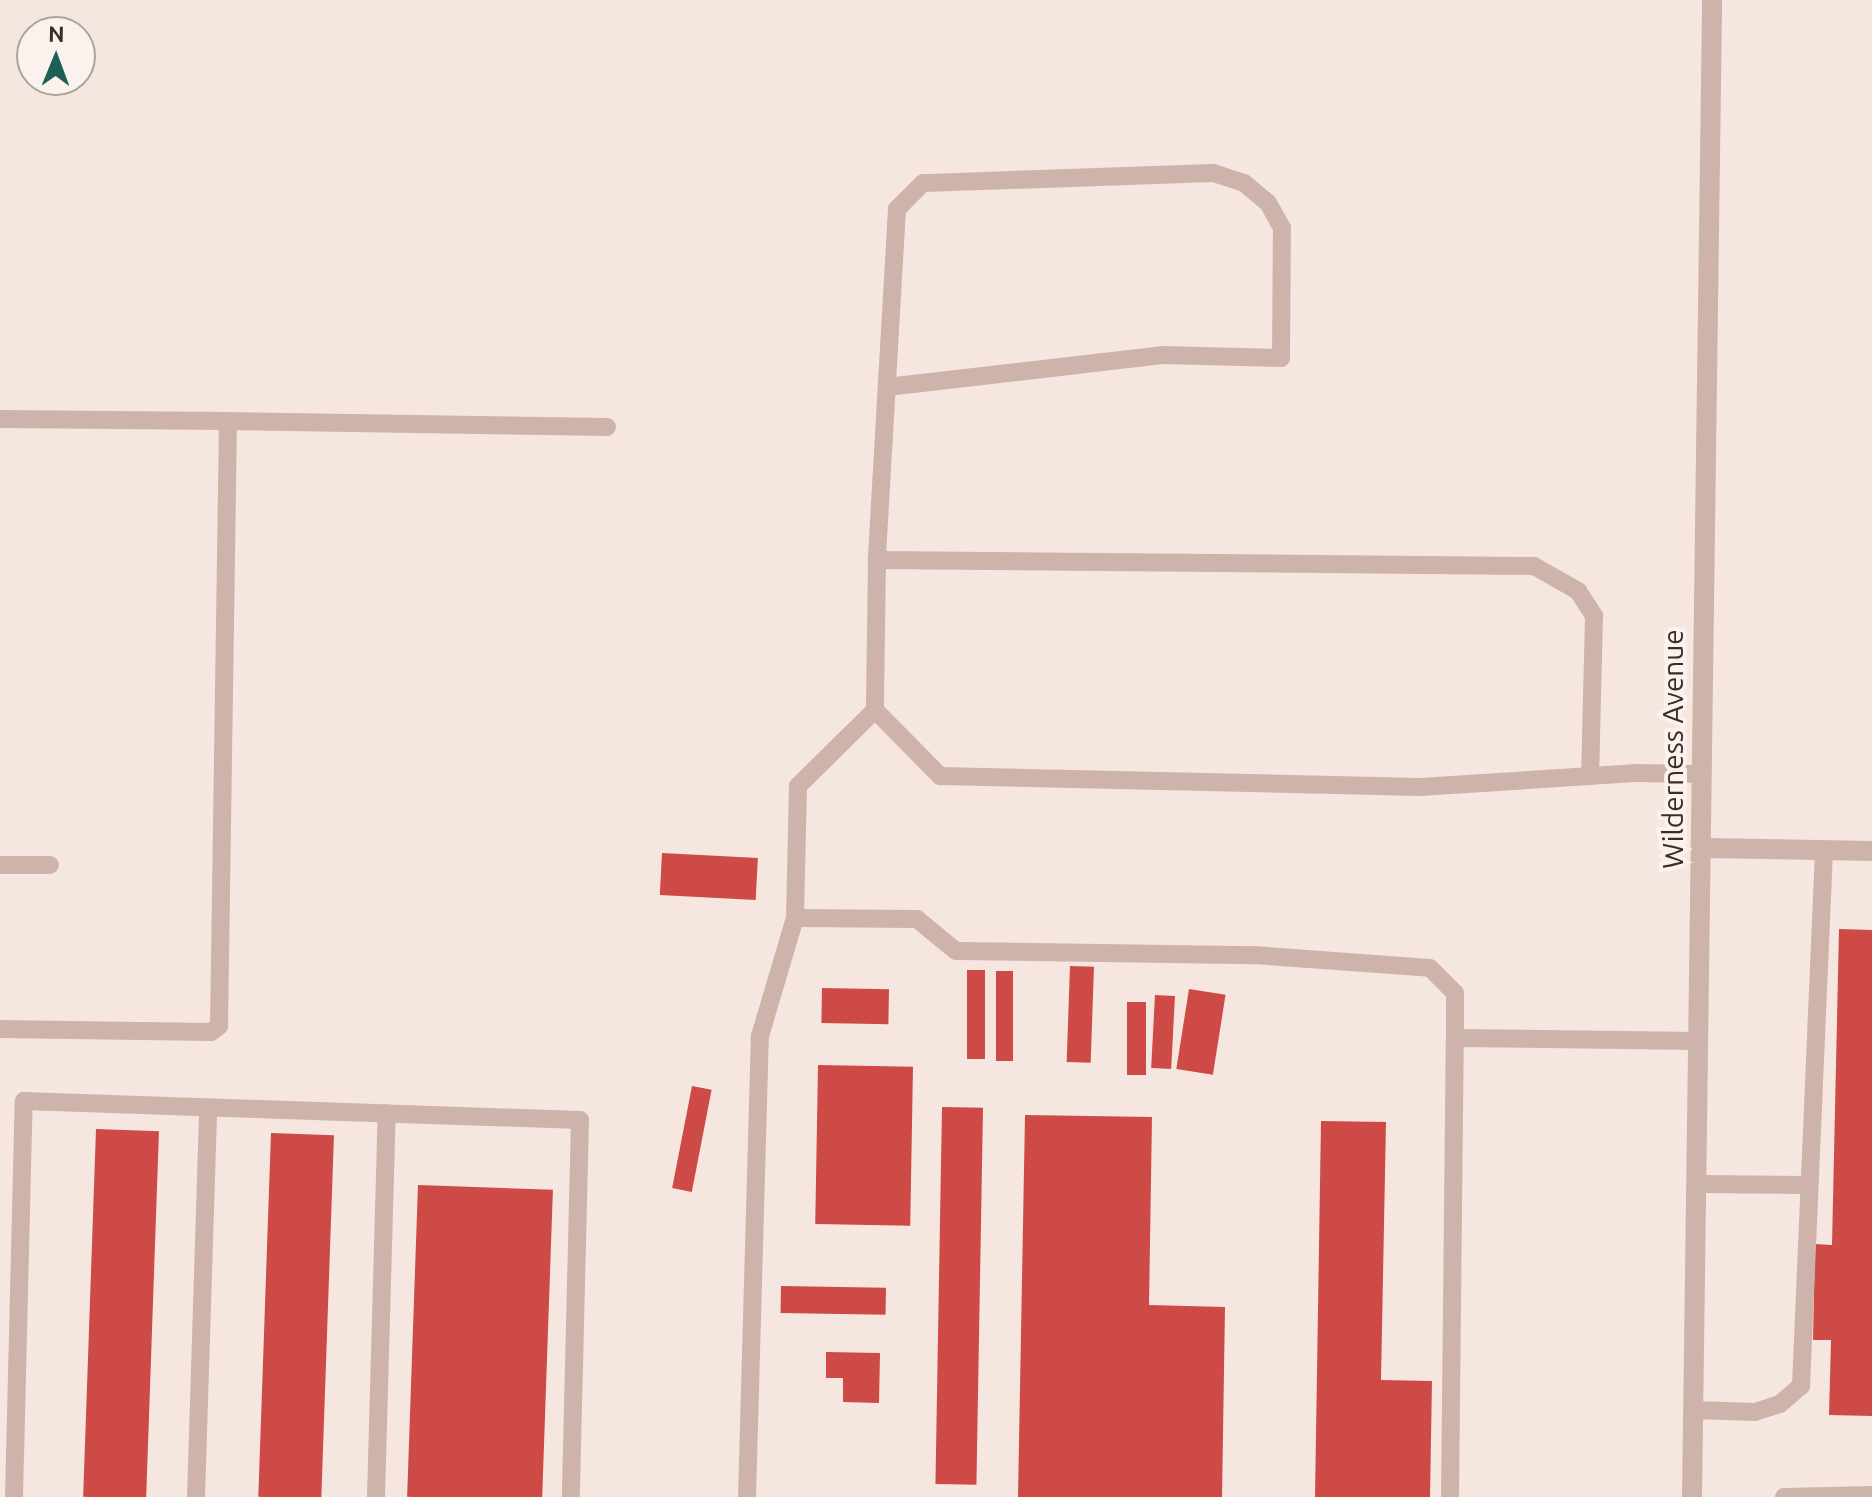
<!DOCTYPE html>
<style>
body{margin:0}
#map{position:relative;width:1872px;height:1497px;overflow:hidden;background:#f5e7e0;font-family:Ubuntu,sans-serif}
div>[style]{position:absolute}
.building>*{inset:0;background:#cd4a46;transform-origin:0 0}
.lane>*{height:18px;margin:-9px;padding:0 9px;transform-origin:9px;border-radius:9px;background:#ceb3ab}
.street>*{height:20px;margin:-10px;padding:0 10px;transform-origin:10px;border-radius:10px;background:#ceb3ab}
span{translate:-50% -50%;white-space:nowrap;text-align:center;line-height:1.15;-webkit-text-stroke:8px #fbf2ed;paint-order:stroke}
.street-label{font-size:28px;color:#3b2c2a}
.north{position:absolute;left:16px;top:16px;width:80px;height:80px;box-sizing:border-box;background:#fbf2ed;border:2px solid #aea39f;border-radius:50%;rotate:1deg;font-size:22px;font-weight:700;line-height:32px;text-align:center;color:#3b2c2a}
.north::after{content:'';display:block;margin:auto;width:28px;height:36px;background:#1c6057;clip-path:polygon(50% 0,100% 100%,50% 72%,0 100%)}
</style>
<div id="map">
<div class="building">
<i style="left:662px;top:853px;width:96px;height:42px;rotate:3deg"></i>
<i style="clip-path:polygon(1839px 929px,1872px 930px,1872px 1416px,1829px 1415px,1831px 1340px,1813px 1340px,1815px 1244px,1832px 1245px)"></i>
<i style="left:1070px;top:966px;width:24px;height:96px;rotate:2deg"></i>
<i style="left:967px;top:970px;width:18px;height:89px"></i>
<i style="left:996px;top:971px;width:17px;height:90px"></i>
<i style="left:822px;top:988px;width:67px;height:35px;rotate:1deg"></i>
<i style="left:1189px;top:989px;width:37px;height:81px;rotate:9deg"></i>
<i style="left:1155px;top:995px;width:20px;height:73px;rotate:3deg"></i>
<i style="left:1127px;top:1002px;width:19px;height:73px"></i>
<i style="left:818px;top:1065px;width:95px;height:159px;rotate:1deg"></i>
<i style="left:692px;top:1086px;width:20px;height:104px;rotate:11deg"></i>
<i style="left:942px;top:1107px;width:41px;height:377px;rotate:1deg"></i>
<i style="clip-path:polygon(1025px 1115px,1152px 1117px,1149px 1305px,1225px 1307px,1222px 1497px,1018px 1497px)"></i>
<i style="clip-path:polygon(1321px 1121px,1386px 1122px,1381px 1380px,1432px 1381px,1430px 1497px,1315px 1497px)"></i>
<i style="left:96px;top:1129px;width:63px;height:368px;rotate:2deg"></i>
<i style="left:271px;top:1133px;width:63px;height:364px;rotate:2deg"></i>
<i style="left:418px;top:1185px;width:135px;height:312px;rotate:2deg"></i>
<i style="left:781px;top:1286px;width:105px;height:27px;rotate:1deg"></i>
<i style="clip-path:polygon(826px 1352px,880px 1353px,879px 1403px,843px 1402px,843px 1378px,826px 1378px)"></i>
</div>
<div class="lane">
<i style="left:887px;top:387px;width:277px;rotate:-6.6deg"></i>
<i style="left:1162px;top:355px;width:119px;rotate:1.4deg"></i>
<i style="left:1281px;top:358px;width:130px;rotate:-89.6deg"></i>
<i style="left:1282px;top:228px;width:29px;rotate:-119deg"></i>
<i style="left:1268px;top:203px;width:31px;rotate:-140deg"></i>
<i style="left:1244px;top:183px;width:33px;rotate:-162deg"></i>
<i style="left:1213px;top:173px;width:290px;rotate:178deg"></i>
<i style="left:923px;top:183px;width:37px;rotate:135deg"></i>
<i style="left:897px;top:209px;width:352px;rotate:93.3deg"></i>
<i style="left:877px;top:560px;width:150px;rotate:90.8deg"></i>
<i style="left:875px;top:710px;width:93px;rotate:45.4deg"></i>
<i style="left:940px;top:776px;width:480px;rotate:1.3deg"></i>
<i style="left:1420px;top:787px;width:215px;rotate:-3.7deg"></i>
<i style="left:1635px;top:773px;width:66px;rotate:0.9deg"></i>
<i style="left:0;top:419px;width:228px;rotate:0.5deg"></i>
<i style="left:228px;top:421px;width:605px;rotate:90.85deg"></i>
<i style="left:219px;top:1026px;width:10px;rotate:143deg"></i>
<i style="left:211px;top:1032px;width:211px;rotate:-179.2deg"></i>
<i style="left:228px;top:421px;width:379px;rotate:0.9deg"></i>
<i style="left:877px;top:560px;width:657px;rotate:0.52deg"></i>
<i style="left:1534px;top:566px;width:51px;rotate:29.6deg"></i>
<i style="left:1578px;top:591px;width:30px;rotate:57deg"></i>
<i style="left:1594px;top:616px;width:160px;rotate:91.4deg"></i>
<i style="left:0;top:865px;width:50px"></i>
<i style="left:795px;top:918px;width:132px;rotate:-88.7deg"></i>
<i style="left:798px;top:786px;width:108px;rotate:-44.6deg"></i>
<i style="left:1697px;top:1184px;width:112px;rotate:0.5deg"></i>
<i style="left:1693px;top:1410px;width:62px;rotate:1.8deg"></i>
<i style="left:1755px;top:1412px;width:26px;rotate:-18deg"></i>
<i style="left:1780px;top:1404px;width:28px;rotate:-41deg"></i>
<i style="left:1801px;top:1386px;width:536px;rotate:-87.54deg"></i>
<i style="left:14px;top:1497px;width:396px;rotate:-88.6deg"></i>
<i style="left:24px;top:1101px;width:556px;rotate:1.96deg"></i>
<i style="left:580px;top:1120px;width:377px;rotate:91.4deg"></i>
<i style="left:196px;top:1497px;width:389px;rotate:-88.2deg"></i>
<i style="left:376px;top:1497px;width:384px;rotate:-88.4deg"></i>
<i style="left:747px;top:1497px;width:461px;rotate:-88.4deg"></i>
<i style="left:760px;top:1036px;width:123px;rotate:-73.5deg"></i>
<i style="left:795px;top:918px;width:122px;rotate:0.5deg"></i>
<i style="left:917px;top:919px;width:50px;rotate:39.4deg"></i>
<i style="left:956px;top:951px;width:298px;rotate:0.8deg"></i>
<i style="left:1254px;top:955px;width:176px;rotate:4.2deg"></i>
<i style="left:1430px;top:968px;width:35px;rotate:45deg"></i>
<i style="left:1455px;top:993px;width:45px;rotate:90deg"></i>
<i style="left:1450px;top:1497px;width:459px;rotate:-89.4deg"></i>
<i style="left:1455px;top:1038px;width:244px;rotate:0.7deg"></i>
<i style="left:1784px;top:1497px;width:88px;rotate:-1.3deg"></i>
</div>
<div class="street">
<i style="left:1702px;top:848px;width:170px;rotate:1deg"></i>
<i style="left:1692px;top:1497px;width:1497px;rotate:-89.23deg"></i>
</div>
<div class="street-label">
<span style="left:1673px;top:749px;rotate:-90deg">Wilderness Avenue</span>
</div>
<div class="north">N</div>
</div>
